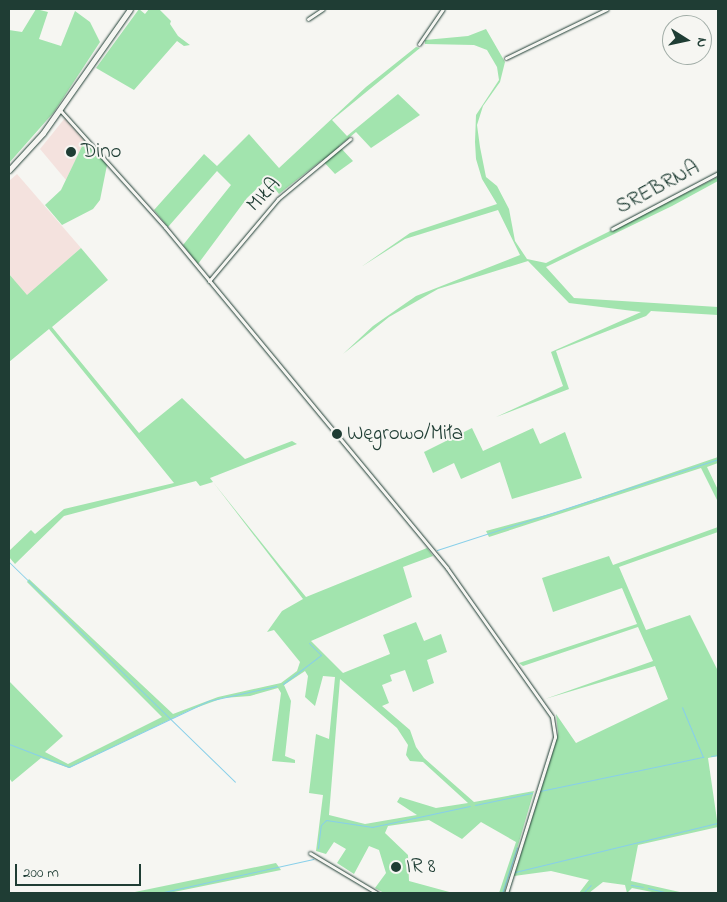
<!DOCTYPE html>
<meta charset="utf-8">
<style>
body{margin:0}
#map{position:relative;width:727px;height:902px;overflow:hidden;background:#f6f6f2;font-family:"Indie Flower",sans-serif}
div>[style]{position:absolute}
.built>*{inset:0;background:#f4e2de}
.green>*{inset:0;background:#a2e4ae}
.stream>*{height:1px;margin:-0.5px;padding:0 0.5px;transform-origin:0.5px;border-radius:0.5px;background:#88cfe9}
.roads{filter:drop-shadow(0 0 1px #1f3d34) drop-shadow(0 0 1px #1f3d34)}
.street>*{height:3px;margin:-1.5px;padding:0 1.5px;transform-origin:1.5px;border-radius:1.5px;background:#f6f6f2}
.secondary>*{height:5px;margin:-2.5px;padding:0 2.5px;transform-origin:2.5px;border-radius:2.5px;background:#f6f6f2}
.dots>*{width:14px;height:14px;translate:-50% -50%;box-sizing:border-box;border:2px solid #f6f6f2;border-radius:50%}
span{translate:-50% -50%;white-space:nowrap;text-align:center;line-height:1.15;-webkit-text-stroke:4px #f6f6f2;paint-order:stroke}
.poi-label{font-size:21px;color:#1f3d34}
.left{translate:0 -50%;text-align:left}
.street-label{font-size:21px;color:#1f3d34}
.frame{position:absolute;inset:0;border:10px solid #1f3d34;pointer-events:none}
.north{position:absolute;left:662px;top:15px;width:50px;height:50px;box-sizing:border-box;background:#f6f6f2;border:1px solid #a0aca6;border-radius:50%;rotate:100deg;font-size:14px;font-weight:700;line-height:20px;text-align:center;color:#1f3d34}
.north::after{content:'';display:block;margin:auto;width:18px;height:22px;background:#1f3d34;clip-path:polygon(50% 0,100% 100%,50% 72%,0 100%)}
.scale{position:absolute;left:15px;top:864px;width:126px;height:22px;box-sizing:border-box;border:2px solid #1f3d34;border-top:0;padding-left:6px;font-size:15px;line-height:18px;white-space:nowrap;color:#1f3d34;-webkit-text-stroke:4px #f6f6f2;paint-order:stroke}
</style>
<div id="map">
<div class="built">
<i style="clip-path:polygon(65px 118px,85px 140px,66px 180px,40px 149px)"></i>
<i style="clip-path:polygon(17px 174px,81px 248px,27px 296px,9px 274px,9px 181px)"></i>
</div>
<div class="green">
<i style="clip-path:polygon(36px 9px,48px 12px,39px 39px,61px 46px,75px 11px,90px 22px,100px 42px,54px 112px,9px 163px,9px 30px,22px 32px)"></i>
<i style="clip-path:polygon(139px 9px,145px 14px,149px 9px,159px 9px,171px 21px,170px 24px,178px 36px,190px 45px,184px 46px,177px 41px,134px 90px,96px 68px)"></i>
<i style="clip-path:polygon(486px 29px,505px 62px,500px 82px,483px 106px,477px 125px,480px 147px,486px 177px,497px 186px,509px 209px,515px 241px,527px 259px,546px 263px,718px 177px,718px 181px,672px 206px,546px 267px,574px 298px,718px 307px,718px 315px,651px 311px,646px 316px,556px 351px,569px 389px,496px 417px,563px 386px,551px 352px,641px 312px,569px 303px,528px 261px,438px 289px,389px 317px,343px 354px,373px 326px,416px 296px,520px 255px,498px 210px,405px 239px,361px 267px,410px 233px,497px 204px,482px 179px,476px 159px,475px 142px,476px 115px,499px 80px,497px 67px,487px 50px,474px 45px,425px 44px,425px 40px,468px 36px)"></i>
<i style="clip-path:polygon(416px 47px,420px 48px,332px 120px,347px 136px,398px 94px,420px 115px,371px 148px,356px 132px,339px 146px,353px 161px,335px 174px,322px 160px,279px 194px,267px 179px,247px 198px,198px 264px,183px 245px,231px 185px,217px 171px,168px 227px,154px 210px,204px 154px,217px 166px,249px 134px,279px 168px,366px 87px)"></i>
<i style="clip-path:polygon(85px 140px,107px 165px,100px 200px,93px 209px,62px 225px,45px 205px,61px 190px)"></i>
<i style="clip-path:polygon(evenodd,81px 248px,108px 280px,52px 327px,139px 433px,182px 398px,245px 459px,292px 441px,297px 444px,210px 478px,213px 482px,281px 567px,306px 597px,427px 548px,433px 556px,403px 567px,412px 597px,311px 641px,343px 673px,390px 654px,383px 635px,416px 622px,424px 641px,441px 634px,447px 652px,427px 660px,434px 683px,413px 692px,405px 670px,390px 675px,392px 681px,382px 685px,389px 703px,382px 706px,410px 730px,416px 747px,424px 758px,474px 802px,534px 791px,504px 893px,499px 893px,516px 842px,481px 822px,462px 839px,429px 820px,388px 826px,385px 833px,408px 855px,409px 881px,453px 893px,384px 893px,375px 888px,386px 873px,379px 850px,369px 846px,354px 874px,337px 863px,346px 849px,334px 842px,326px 854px,316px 851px,323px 795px,309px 793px,316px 734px,329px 739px,335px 677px,323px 676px,315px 706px,305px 697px,308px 676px,305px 671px,284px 685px,291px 701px,285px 756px,295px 760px,295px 763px,272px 761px,281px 693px,278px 688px,250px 696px,223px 698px,190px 710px,69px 768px,41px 758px,12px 782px,9px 778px,9px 681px,63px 736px,45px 752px,68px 764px,162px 717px,27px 582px,29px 579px,173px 714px,218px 697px,281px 683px,297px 671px,300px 662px,274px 630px,267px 632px,282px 611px,303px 599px,213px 482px,200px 486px,196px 481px,64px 516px,15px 564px,9px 557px,9px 551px,31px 530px,35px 534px,64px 509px,174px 483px,49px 329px,9px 362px,9px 274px,27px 295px,81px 248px,340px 679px,397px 728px,408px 745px,406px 755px,410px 761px,423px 762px,468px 803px,436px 808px,400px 797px,397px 802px,417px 815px,365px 824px,329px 815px,340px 679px)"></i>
<i style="clip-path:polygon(472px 428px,483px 451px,533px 428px,540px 444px,565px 432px,582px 478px,512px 499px,500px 462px,461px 479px,454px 463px,433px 473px,424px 452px)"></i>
<i style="clip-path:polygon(718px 457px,718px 463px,707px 467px,718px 490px,718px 502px,701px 468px,489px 537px,486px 531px,557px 512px)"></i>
<i style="clip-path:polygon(718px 527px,718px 532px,619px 567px,646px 630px,690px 615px,718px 671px,718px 756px,708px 758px,718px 827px,638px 845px,631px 881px,684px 893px,657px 893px,632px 888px,627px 893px,625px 885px,603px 882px,589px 893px,579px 893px,589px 880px,551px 871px,514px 876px,554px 748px,558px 733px,556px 714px,576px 743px,668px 699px,655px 666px,545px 699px,653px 661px,638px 627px,523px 666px,519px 663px,637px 624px,622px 588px,553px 612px,542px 578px,609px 556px,613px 565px)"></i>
<i style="clip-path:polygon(276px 863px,281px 870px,169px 893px,130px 893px)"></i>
</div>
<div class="stream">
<i style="left:437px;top:550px;width:295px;rotate:-17.9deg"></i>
<i style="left:9px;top:562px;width:315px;rotate:44.2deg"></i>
<i style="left:283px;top:684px;width:48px;rotate:-37.3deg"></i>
<i style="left:321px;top:655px;width:17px;rotate:-135deg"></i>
<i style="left:9px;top:744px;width:64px;rotate:21deg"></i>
<i style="left:69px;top:767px;width:154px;rotate:-25.4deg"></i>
<i style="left:208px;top:701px;width:70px;rotate:-12.4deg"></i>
<i style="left:711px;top:756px;width:7px;rotate:-8deg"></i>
<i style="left:540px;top:791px;width:167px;rotate:-11.8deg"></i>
<i style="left:703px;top:757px;width:54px;rotate:-112.8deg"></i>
<i style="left:475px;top:805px;width:58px;rotate:-11.9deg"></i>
<i style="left:318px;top:848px;width:23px;rotate:-83deg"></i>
<i style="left:321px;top:825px;width:7px;rotate:-45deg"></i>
<i style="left:326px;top:820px;width:47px;rotate:8.7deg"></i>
<i style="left:372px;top:827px;width:100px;rotate:-12.1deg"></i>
<i style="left:515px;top:872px;width:209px;rotate:-13.6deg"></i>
<i style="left:631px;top:885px;width:12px;rotate:9deg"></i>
<i style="left:648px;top:888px;width:21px;rotate:14deg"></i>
<i style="left:379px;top:892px;width:2px;rotate:27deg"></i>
<i style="left:159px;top:893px;width:158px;rotate:-12.4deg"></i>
<i style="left:423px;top:893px;width:12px"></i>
<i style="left:502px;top:893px;width:48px;rotate:-71.9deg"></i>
<i style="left:583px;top:893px;width:11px;rotate:-45deg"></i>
</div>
<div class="roads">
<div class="street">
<i style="left:308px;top:19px;width:18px;rotate:-34deg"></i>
<i style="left:419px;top:44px;width:42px;rotate:-55.6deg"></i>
<i style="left:506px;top:58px;width:112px;rotate:-25.9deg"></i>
<i style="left:60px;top:110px;width:157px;rotate:48.1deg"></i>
<i style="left:165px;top:227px;width:442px;rotate:50.4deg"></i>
<i style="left:447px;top:568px;width:182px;rotate:54.8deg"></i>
<i style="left:552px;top:717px;width:20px;rotate:81deg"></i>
<i style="left:555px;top:737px;width:164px;rotate:107.4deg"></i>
<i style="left:612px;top:229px;width:120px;rotate:-27.8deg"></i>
<i style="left:209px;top:281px;width:107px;rotate:-49.9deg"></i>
<i style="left:278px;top:199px;width:94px;rotate:-39.8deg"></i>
<i style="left:310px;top:853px;width:78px;rotate:30.8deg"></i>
</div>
<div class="secondary">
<i style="left:9px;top:170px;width:50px;rotate:-47.4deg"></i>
<i style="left:43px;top:133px;width:151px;rotate:-54.9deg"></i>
</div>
</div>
<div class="dots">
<i style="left:71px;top:152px;background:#1f3d34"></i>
<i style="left:337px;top:434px;background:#1f3d34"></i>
<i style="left:396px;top:867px;background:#1f3d34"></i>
</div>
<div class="poi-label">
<span class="left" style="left:81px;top:152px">Dino</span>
<span class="left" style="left:347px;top:434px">Węgrowo/Miła</span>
<span class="left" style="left:406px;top:867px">IR 8</span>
</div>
<div class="street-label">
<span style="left:658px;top:188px;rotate:-28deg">SREBRNA</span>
<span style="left:264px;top:195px;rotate:-46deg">MIŁA</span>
</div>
<div class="frame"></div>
<div class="north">N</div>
<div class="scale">200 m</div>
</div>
